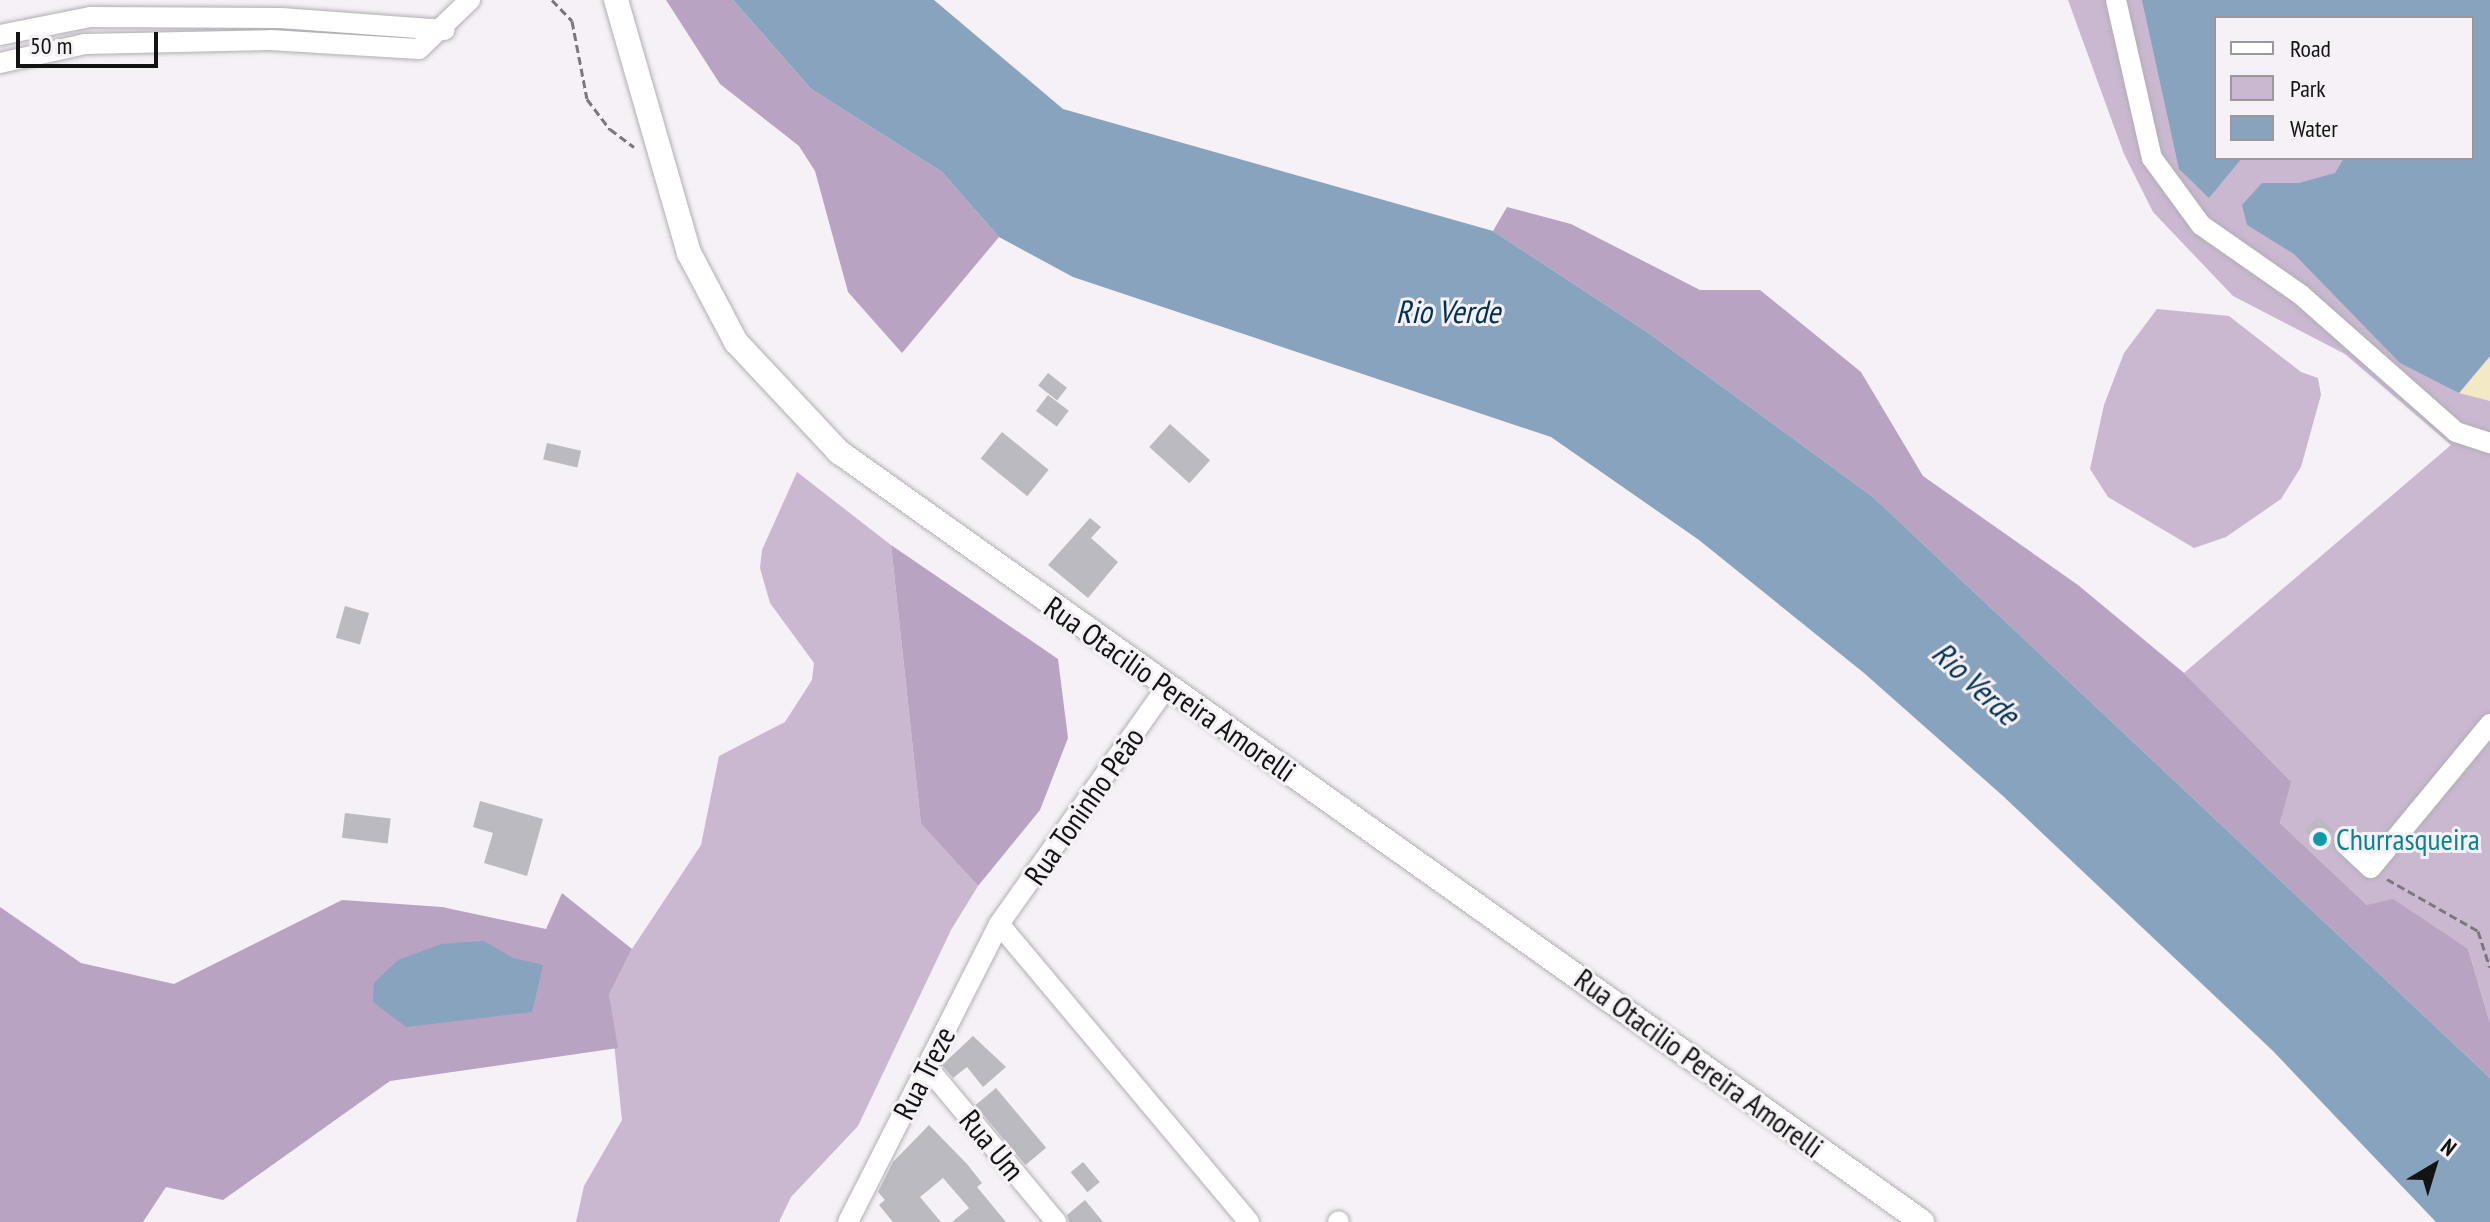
<!DOCTYPE html>
<meta charset="utf-8">
<style>
body{margin:0}
#map{position:relative;width:2490px;height:1222px;overflow:hidden;background:#f5f1f6;font-family:"PT Sans Narrow",sans-serif}
div>[style]{position:absolute}
.green>*{inset:0;background:#c9b8d0}
.forest>*{inset:0;background:#b8a3c2}
.sand>*{inset:0;background:#f3e9c4}
.water>*{inset:0;background:#87a3be}
.building>*{inset:0;background:#babac0;transform-origin:0 0}
.path>*{height:3px;margin-top:-1.5px;transform-origin:0;background:repeating-linear-gradient(90deg,#7b787b 0 8px,transparent 0 12px)}
.roads{filter:drop-shadow(0 0 2px #b1aeb3) drop-shadow(0 0 2px #b1aeb3)}
.minor>*{height:20px;margin:-10px;padding:0 10px;transform-origin:10px;border-radius:10px;background:#fff}
.major>*{height:24px;margin:-12px;padding:0 12px;transform-origin:12px;border-radius:12px;background:#fff}
.dots>*{width:22px;height:22px;translate:-50% -50%;box-sizing:border-box;border:4px solid #f5f1f6;border-radius:50%}
span{translate:-50% -50%;white-space:nowrap;text-align:center;line-height:1.15;-webkit-text-stroke:6px #f5f1f6;paint-order:stroke}
.street-label{font-size:30px;color:#141314}
.culture-label{font-size:30px;color:#0d838f}
.left{translate:0 -50%;text-align:left}
.water-label{font-size:32px;color:#013054;font-style:italic}
.legend{position:absolute;left:2214px;top:16px;width:260px;height:144px;box-sizing:border-box;background:#f5f1f6;border:2px solid #9b989c;margin:0;padding:10px 14px;list-style:none;font-size:24px;color:#141314}
.legend li{display:flex;align-items:center;gap:16px;height:40px}
.legend b{width:40px;border:2px solid #9b989c}
.north{position:absolute;left:2394px;top:1126px;width:80px;height:80px;-webkit-text-stroke:6px #f5f1f6;paint-order:stroke;rotate:38deg;font-size:22px;font-weight:700;line-height:32px;text-align:center;color:#141314}
.north::after{content:'';display:block;margin:auto;width:28px;height:36px;background:#141314;clip-path:polygon(50% 0,100% 100%,50% 72%,0 100%)}
.scale{position:absolute;left:16px;top:32px;width:142px;height:36px;box-sizing:border-box;border:4px solid #141314;border-top:0;padding-left:10px;font-size:24px;line-height:28px;white-space:nowrap;color:#141314;-webkit-text-stroke:6px #f5f1f6;paint-order:stroke}
</style>
<div id="map">
<div class="green">
<i style="clip-path:polygon(evenodd,2068px 0,2490px 0,2490px 1023px,2468px 949px,2367px 905px,2280px 823px,2290px 782px,2184px 673px,2451px 445px,2345px 354px,2233px 296px,2153px 212px,2124px 154px,2068px 0,2216px 18px,2472px 18px,2472px 158px,2216px 158px,2216px 18px)"></i>
<i style="clip-path:polygon(2157px 309px,2229px 316px,2301px 372px,2318px 378px,2321px 395px,2301px 467px,2281px 499px,2226px 537px,2194px 548px,2108px 497px,2090px 469px,2104px 405px,2124px 353px)"></i>
<i style="clip-path:polygon(797px 472px,891px 545px,921px 824px,978px 886px,951px 930px,858px 1126px,791px 1197px,779px 1222px,576px 1222px,584px 1186px,622px 1120px,609px 995px,632px 949px,701px 845px,719px 756px,785px 722px,812px 680px,814px 663px,770px 603px,760px 568px,762px 550px)"></i>
</div>
<div class="forest">
<i style="clip-path:polygon(666px 0,733px 0,811px 89px,942px 172px,999px 237px,902px 353px,848px 292px,815px 171px,799px 146px,720px 84px)"></i>
<i style="clip-path:polygon(1507px 207px,1571px 224px,1700px 290px,1760px 290px,1861px 372px,1923px 476px,2078px 585px,2184px 673px,2291px 782px,2280px 823px,2367px 905px,2393px 899px,2468px 949px,2490px 1023px,2490px 1078px,1873px 497px,1650px 334px,1493px 231px)"></i>
<i style="clip-path:polygon(891px 545px,1058px 659px,1068px 738px,1040px 810px,978px 886px,921px 824px)"></i>
<i style="clip-path:polygon(562px 893px,632px 949px,609px 995px,618px 1048px,390px 1081px,223px 1200px,166px 1187px,143px 1222px,0 1222px,0 907px,81px 963px,174px 984px,342px 900px,442px 907px,546px 929px)"></i>
</div>
<div class="sand">
<i style="clip-path:polygon(2490px 356px,2490px 401px,2459px 393px)"></i>
</div>
<div class="water">
<i style="clip-path:polygon(733px 0,934px 0,1063px 109px,1493px 231px,1650px 334px,1873px 497px,2490px 1078px,2490px 1222px,2436px 1222px,2273px 1051px,2003px 796px,1864px 673px,1699px 540px,1551px 437px,1073px 277px,999px 237px,942px 172px,811px 89px)"></i>
<i style="clip-path:polygon(2142px 0,2490px 0,2490px 356px,2459px 393px,2400px 363px,2294px 254px,2247px 225px,2242px 205px,2262px 183px,2299px 183px,2335px 173px,2344px 158px,2472px 158px,2472px 18px,2216px 18px,2216px 158px,2242px 158px,2209px 198px,2179px 169px)"></i>
<i style="clip-path:polygon(484px 941px,513px 958px,543px 965px,532px 1012px,406px 1027px,373px 1002px,374px 983px,398px 960px,441px 944px)"></i>
</div>
<div class="building">
<i style="left:1048px;top:373px;width:24px;height:16px;rotate:38deg"></i>
<i style="left:1048px;top:395px;width:26px;height:20px;rotate:37deg"></i>
<i style="left:1170px;top:424px;width:54px;height:31px;rotate:42deg"></i>
<i style="left:1002px;top:432px;width:60px;height:34px;rotate:39deg"></i>
<i style="left:547px;top:443px;width:35px;height:17px;rotate:13deg"></i>
<i style="clip-path:polygon(1090px 518px,1101px 527px,1091px 538px,1118px 562px,1088px 598px,1048px 565px)"></i>
<i style="left:345px;top:606px;width:25px;height:33px;rotate:16deg"></i>
<i style="clip-path:polygon(480px 801px,543px 819px,527px 876px,484px 863px,493px 833px,473px 827px)"></i>
<i style="left:345px;top:813px;width:46px;height:25px;rotate:7deg"></i>
<i style="left:2318px;top:816px;width:22px;height:20px;rotate:43deg"></i>
<i style="clip-path:polygon(973px 1036px,1006px 1067px,983px 1087px,967px 1067px,953px 1078px,942px 1065px)"></i>
<i style="left:996px;top:1088px;width:78px;height:27px;rotate:50deg"></i>
<i style="clip-path:polygon(929px 1125px,967px 1164px,982px 1183px,977px 1187px,1006px 1222px,952px 1222px,969px 1208px,943px 1178px,920px 1197px,941px 1222px,893px 1222px,879px 1205px,885px 1200px,878px 1192px,893px 1162px)"></i>
<i style="left:1083px;top:1162px;width:26px;height:16px;rotate:50deg"></i>
<i style="clip-path:polygon(1085px 1200px,1103px 1222px,1069px 1222px,1067px 1215px)"></i>
</div>
<div class="path">
<i style="left:552px;top:0;width:29px;rotate:46deg"></i>
<i style="left:572px;top:21px;width:79px;rotate:79.1deg"></i>
<i style="left:587px;top:99px;width:38px;rotate:53deg"></i>
<i style="left:610px;top:129px;width:30px;rotate:37deg"></i>
<i style="left:2387px;top:879px;width:105px;rotate:29.7deg"></i>
<i style="left:2478px;top:931px;width:38px;rotate:72deg"></i>
</div>
<div class="roads">
<div class="minor">
<i style="left:2116px;top:0;width:162px;rotate:77.2deg"></i>
<i style="left:2152px;top:158px;width:83px;rotate:53.8deg"></i>
<i style="left:2201px;top:225px;width:121px;rotate:34.9deg"></i>
<i style="left:2300px;top:294px;width:208px;rotate:41.5deg"></i>
<i style="left:2456px;top:432px;width:36px;rotate:18deg"></i>
<i style="left:0;top:35px;width:92px;rotate:-11.3deg"></i>
<i style="left:90px;top:17px;width:191px;rotate:0.3deg"></i>
<i style="left:281px;top:18px;width:164px;rotate:4.2deg"></i>
<i style="left:0;top:63px;width:87px;rotate:-12.6deg"></i>
<i style="left:85px;top:44px;width:185px;rotate:-1.2deg"></i>
<i style="left:270px;top:40px;width:149px;rotate:3.5deg"></i>
<i style="left:419px;top:49px;width:71px;rotate:-43.9deg"></i>
<i style="left:2345px;top:844px;width:35px;rotate:43deg"></i>
<i style="left:2371px;top:868px;width:187px;rotate:-50.4deg"></i>
<i style="left:999px;top:924px;width:389px;rotate:50deg"></i>
<i style="left:927px;top:1067px;width:202px;rotate:50.2deg"></i>
<i style="left:848px;top:1222px;width:334px;rotate:-63.1deg"></i>
<i style="left:999px;top:924px;width:291px;rotate:-54.7deg"></i>
<i style="left:1338px;top:1222px;width:1px;rotate:-45deg"></i>
</div>
<div class="major">
<i style="left:616px;top:0;width:263px;rotate:73.9deg"></i>
<i style="left:689px;top:253px;width:101px;rotate:62.2deg"></i>
<i style="left:736px;top:342px;width:151px;rotate:46.9deg"></i>
<i style="left:839px;top:452px;width:1329px;rotate:35.41deg"></i>
</div>
</div>
<div class="dots">
<i style="left:2320px;top:839px;background:#0f9aa8"></i>
</div>
<div class="street-label">
<span style="left:1170px;top:689px;rotate:35deg">Rua Otacilio Pereira Amorelli</span>
<span style="left:1084px;top:806px;rotate:-55deg">Rua Toninho Peão</span>
<span style="left:1699px;top:1063px;rotate:36deg">Rua Otacilio Pereira Amorelli</span>
<span style="left:924px;top:1073px;rotate:-63deg">Rua Treze</span>
<span style="left:992px;top:1145px;rotate:50deg">Rua Um</span>
</div>
<div class="culture-label">
<span class="left" style="left:2336px;top:839px">Churrasqueira</span>
</div>
<div class="water-label">
<span style="left:1448px;top:311px">Rio Verde</span>
<span style="left:1976px;top:683px;rotate:43deg">Rio Verde</span>
</div>
<ul class="legend">
<li><b style="height:10px;background:#fff"></b>Road</li>
<li><b style="height:22px;background:#c9b8d0"></b>Park</li>
<li><b style="height:22px;background:#87a3be"></b>Water</li>
</ul>
<div class="north">N</div>
<div class="scale">50 m</div>
</div>
